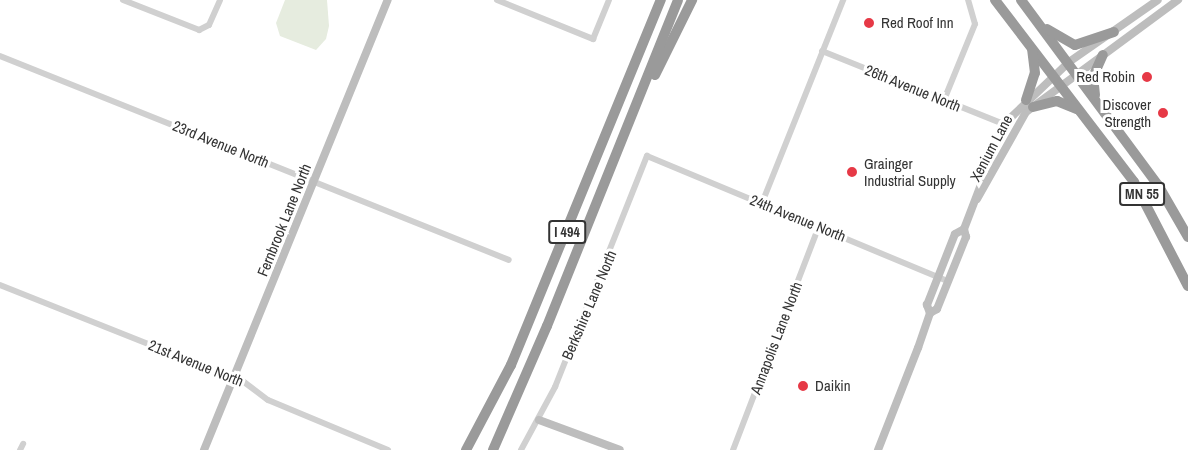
<!DOCTYPE html>
<style>
body{margin:0}
#map{position:relative;width:1188px;height:450px;overflow:hidden;background:#fff;font-family:"Archivo Narrow",sans-serif}
div>[style]{position:absolute}
.green>*{inset:0;background:#e6ecdf}
.street>*{height:6px;margin:-3px;padding:0 3px;transform-origin:3px;border-radius:3px;background:#d0d0d0}
.secondary>*{height:8px;margin:-4px;padding:0 4px;transform-origin:4px;border-radius:4px;background:#bdbdbd}
.highway>*{height:10px;margin:-5px;padding:0 5px;transform-origin:5px;border-radius:5px;background:#9a9a9a}
.dots>*{width:16px;height:16px;translate:-50% -50%;box-sizing:border-box;border:3px solid #fff;border-radius:50%}
span{translate:-50% -50%;white-space:nowrap;text-align:center;line-height:1.15;-webkit-text-stroke:6px #fff;paint-order:stroke}
.shield-label span{padding:2px 4px;background:#fff;border:2px solid;border-radius:4px;-webkit-text-stroke-width:0}
.shield-label{font-size:14px;color:#333;font-weight:700}
.poi-label{font-size:15px;color:#333}
.left{translate:0 -50%;text-align:left}
.right{translate:-100% -50%;text-align:right}
.street-label{font-size:15px;color:#333}
</style>
<div id="map">
<div class="green">
<i style="clip-path:polygon(285px 0,327px 0,329px 26px,326px 39px,316px 50px,280px 36px,276px 23px)"></i>
</div>
<div class="street">
<i style="left:123px;top:0;width:82px;rotate:21.5deg"></i>
<i style="left:199px;top:30px;width:11px;rotate:-27deg"></i>
<i style="left:209px;top:25px;width:27px;rotate:-66deg"></i>
<i style="left:497px;top:0;width:104px;rotate:22.1deg"></i>
<i style="left:593px;top:39px;width:42px;rotate:-67.7deg"></i>
<i style="left:822px;top:51px;width:196px;rotate:21.9deg"></i>
<i style="left:0;top:56px;width:548px;rotate:21.84deg"></i>
<i style="left:944px;top:100px;width:82px;rotate:-67.8deg"></i>
<i style="left:975px;top:24px;width:25px;rotate:-106deg"></i>
<i style="left:762px;top:203px;width:219px;rotate:-68.2deg"></i>
<i style="left:0;top:285px;width:263px;rotate:21.7deg"></i>
<i style="left:244px;top:382px;width:30px;rotate:37deg"></i>
<i style="left:268px;top:400px;width:130px;rotate:22.6deg"></i>
<i style="left:20px;top:450px;width:7px;rotate:-63deg"></i>
<i style="left:521px;top:450px;width:72px;rotate:-61.6deg"></i>
<i style="left:555px;top:387px;width:249px;rotate:-68.3deg"></i>
<i style="left:647px;top:156px;width:326px;rotate:22.6deg"></i>
<i style="left:733px;top:450px;width:240px;rotate:-69deg"></i>
</div>
<div class="secondary">
<i style="left:977px;top:199px;width:100px;rotate:-60.6deg"></i>
<i style="left:1026px;top:112px;width:189px;rotate:-36.4deg"></i>
<i style="left:930px;top:313px;width:8px;rotate:-30deg"></i>
<i style="left:937px;top:309px;width:78px;rotate:-68.1deg"></i>
<i style="left:966px;top:237px;width:8px;rotate:-104deg"></i>
<i style="left:964px;top:229px;width:112px;rotate:-69.1deg"></i>
<i style="left:1004px;top:124px;width:90px;rotate:-43.6deg"></i>
<i style="left:1069px;top:62px;width:108px;rotate:-34.9deg"></i>
<i style="left:539px;top:420px;width:86px;rotate:20.3deg"></i>
<i style="left:204px;top:450px;width:486px;rotate:-67.8deg"></i>
<i style="left:878px;top:450px;width:110px;rotate:-68.6deg"></i>
<i style="left:918px;top:348px;width:37px;rotate:-71deg"></i>
<i style="left:930px;top:313px;width:9px;rotate:-111deg"></i>
<i style="left:927px;top:305px;width:76px;rotate:-68.5deg"></i>
<i style="left:955px;top:234px;width:10px;rotate:-29deg"></i>
</div>
<div class="highway">
<i style="left:995px;top:0;width:229px;rotate:52.6deg"></i>
<i style="left:1134px;top:182px;width:117px;rotate:62.6deg"></i>
<i style="left:1021px;top:0;width:230px;rotate:53.5deg"></i>
<i style="left:1158px;top:185px;width:60px;rotate:60deg"></i>
<i style="left:1047px;top:29px;width:32px;rotate:30deg"></i>
<i style="left:1075px;top:45px;width:41px;rotate:-18.4deg"></i>
<i style="left:655px;top:75px;width:84px;rotate:-63.7deg"></i>
<i style="left:1095px;top:95px;width:18px;rotate:-96deg"></i>
<i style="left:1093px;top:77px;width:24px;rotate:-66deg"></i>
<i style="left:1026px;top:100px;width:28px;rotate:-72deg"></i>
<i style="left:1035px;top:73px;width:23px;rotate:-97deg"></i>
<i style="left:1033px;top:107px;width:25px;rotate:-14deg"></i>
<i style="left:1057px;top:101px;width:22px;rotate:22deg"></i>
<i style="left:466px;top:450px;width:96px;rotate:-62.1deg"></i>
<i style="left:511px;top:365px;width:395px;rotate:-67.7deg"></i>
<i style="left:493px;top:450px;width:135px;rotate:-66.5deg"></i>
<i style="left:547px;top:326px;width:351px;rotate:-68.1deg"></i>
</div>
<div class="dots">
<i style="left:869px;top:23px;background:#e63946"></i>
<i style="left:1147px;top:77px;background:#e63946"></i>
<i style="left:1163px;top:113px;background:#e63946"></i>
<i style="left:852px;top:172px;background:#e63946"></i>
<i style="left:803px;top:386px;background:#e63946"></i>
</div>
<div class="shield-label">
<span style="left:1142px;top:194px">MN 55</span>
<span style="left:567px;top:232px">I 494</span>
</div>
<div class="poi-label">
<span class="left" style="left:881px;top:23px">Red Roof Inn</span>
<span class="right" style="left:1135px;top:77px">Red Robin</span>
<span class="right" style="left:1151px;top:113px">Discover<br>Strength</span>
<span class="left" style="left:864px;top:172px">Grainger<br>Industrial Supply</span>
<span class="left" style="left:815px;top:386px">Daikin</span>
</div>
<div class="street-label">
<span style="left:913px;top:88px;rotate:22deg">26th Avenue North</span>
<span style="left:221px;top:144px;rotate:22deg">23rd Avenue North</span>
<span style="left:991px;top:148px;rotate:-62deg">Xenium Lane</span>
<span style="left:798px;top:218px;rotate:22deg">24th Avenue North</span>
<span style="left:284px;top:220px;rotate:-68deg">Fernbrook Lane North</span>
<span style="left:589px;top:305px;rotate:-67deg">Berkshire Lane North</span>
<span style="left:776px;top:338px;rotate:-69deg">Annapolis Lane North</span>
<span style="left:196px;top:363px;rotate:22deg">21st Avenue North</span>
</div>
</div>
